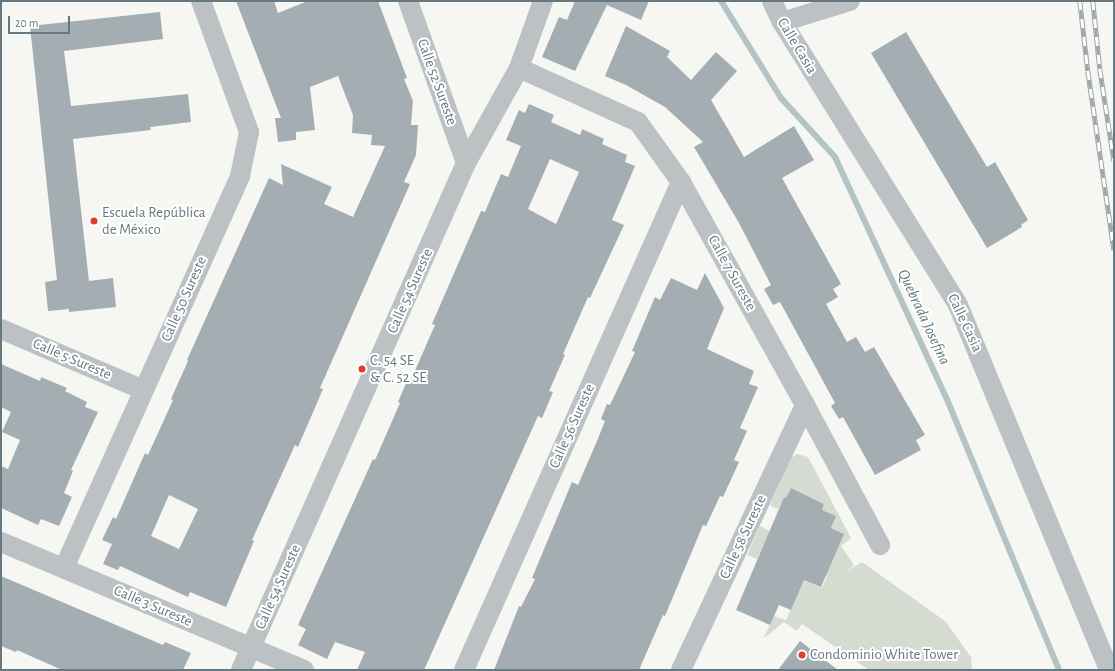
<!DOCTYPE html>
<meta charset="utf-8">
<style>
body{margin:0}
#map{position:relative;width:1115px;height:671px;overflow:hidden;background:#f6f6f3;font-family:"Alegreya Sans",sans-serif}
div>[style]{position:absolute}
.green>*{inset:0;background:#d6dbd2}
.stream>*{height:6px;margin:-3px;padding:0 3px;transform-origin:3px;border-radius:3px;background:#b4c3c5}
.building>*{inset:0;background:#a4aeb2}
.street>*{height:20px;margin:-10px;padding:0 10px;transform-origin:10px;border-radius:10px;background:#bcc2c4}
.rail>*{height:4.5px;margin-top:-2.25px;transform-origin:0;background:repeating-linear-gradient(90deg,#fff 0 9px,#9ea6aa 0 18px);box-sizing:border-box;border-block:1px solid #9ea6aa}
.dots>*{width:11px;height:11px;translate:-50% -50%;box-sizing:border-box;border:2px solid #fff;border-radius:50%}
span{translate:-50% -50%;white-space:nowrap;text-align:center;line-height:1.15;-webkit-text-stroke:4px #fff;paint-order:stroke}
.street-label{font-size:15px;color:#667982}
.poi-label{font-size:15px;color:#667982}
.left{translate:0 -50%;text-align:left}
.water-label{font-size:16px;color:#627b7f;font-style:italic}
.frame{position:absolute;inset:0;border:2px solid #667982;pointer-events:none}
.scale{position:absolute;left:8px;top:16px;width:62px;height:18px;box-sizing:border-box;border:2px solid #667982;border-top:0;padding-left:5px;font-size:12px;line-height:14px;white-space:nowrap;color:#667982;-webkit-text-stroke:3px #fff;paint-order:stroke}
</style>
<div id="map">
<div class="green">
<i style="clip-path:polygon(797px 454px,808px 457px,851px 538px,841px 546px,854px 565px,847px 571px,862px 562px,945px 621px,971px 657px,972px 670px,869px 670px,802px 624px,797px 631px,784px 622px,764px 638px,774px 616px,786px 620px,796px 597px,793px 575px,822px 588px,827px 576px,809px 568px,810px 537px,837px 549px,844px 534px,831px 528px,836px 516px,822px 510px,824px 504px,791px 488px,786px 498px,784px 497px,778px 509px,770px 505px,791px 458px)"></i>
<i style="clip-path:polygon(760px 526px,776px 534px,763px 547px,757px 559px,747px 555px)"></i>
</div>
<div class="stream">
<i style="left:721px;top:1px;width:114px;rotate:58.3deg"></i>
<i style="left:781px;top:98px;width:80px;rotate:47.5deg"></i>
<i style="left:835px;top:157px;width:264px;rotate:65.2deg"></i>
<i style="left:946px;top:397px;width:295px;rotate:67.5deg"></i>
</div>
<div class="building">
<i style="clip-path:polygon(evenodd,236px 1px,274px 1px,278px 13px,308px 1px,378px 1px,407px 78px,404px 79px,413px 101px,411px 125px,418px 125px,416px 155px,404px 182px,410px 184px,320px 388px,323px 389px,298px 447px,295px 445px,252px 540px,254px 541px,226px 607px,190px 592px,188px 597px,120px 566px,118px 570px,103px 564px,112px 544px,102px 540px,113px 517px,116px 519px,145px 453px,148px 455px,173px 400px,171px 399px,188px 361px,187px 360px,269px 178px,283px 185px,281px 164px,332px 187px,324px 204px,353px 217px,385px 146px,371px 145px,372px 135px,352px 133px,353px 115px,338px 76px,310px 87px,315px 130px,296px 132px,296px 140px,278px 142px,275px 118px,281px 118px,236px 1px,169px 495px,198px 509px,179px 549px,151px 536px,169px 495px)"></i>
<i style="clip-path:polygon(575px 1px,649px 1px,641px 20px,607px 5px,575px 71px,542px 57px,559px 17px,567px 20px)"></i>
<i style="clip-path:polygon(160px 12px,163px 39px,64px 51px,71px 106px,188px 94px,191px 122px,150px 127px,151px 130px,73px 139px,89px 281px,113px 278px,116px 307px,69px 312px,69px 309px,48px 311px,45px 282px,57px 280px,30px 26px)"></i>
<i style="clip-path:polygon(626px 26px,670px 51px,667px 57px,691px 80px,716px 52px,737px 71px,711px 100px,744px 157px,794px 126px,814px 160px,782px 178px,841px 284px,833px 289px,838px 297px,826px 304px,847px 342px,856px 337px,865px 352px,874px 347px,925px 435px,916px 440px,921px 450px,875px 475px,843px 417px,839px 419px,831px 406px,835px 403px,780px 302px,773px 305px,764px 289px,771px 285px,739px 223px,694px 147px,703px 142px,665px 107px,626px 85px,605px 76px)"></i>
<i style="clip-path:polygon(906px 32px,987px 167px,995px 162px,1028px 220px,1021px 225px,1022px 227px,987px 248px,871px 53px)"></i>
<i style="clip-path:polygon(evenodd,529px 104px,554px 115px,551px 122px,580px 135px,582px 129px,604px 139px,602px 144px,627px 155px,625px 162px,635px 166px,612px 220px,624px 225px,590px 298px,588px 297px,563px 354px,565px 355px,549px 391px,553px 392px,542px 418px,538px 416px,424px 670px,357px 670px,365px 652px,335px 642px,327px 659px,298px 645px,306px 629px,298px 625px,373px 459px,375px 460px,400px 403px,398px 402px,407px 381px,410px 382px,435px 325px,432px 324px,481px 211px,485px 212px,501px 174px,508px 177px,521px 146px,506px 140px,519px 110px,525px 113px,529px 104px,550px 159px,579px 172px,556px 224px,528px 209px,550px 159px)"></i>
<i style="clip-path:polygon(705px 273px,724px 308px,707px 349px,754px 371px,749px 384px,758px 387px,740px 428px,747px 431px,734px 460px,739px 462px,723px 497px,720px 496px,706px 526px,703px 525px,665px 616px,663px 615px,639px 670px,494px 670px,519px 606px,521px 607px,535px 579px,532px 578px,572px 482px,578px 485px,597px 441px,605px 421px,601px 419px,607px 404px,610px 405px,635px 352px,632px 351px,655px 297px,660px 300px,671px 278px,697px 290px)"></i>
<i style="clip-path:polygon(1px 364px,40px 381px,41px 377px,67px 388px,65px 391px,87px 402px,85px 407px,98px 412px,71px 470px,73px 471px,64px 493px,72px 497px,59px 526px,41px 519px,38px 525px,1px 508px,1px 466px,8px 469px,20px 440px,2px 432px,11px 412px,1px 407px)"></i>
<i style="clip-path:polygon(791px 488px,824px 504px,822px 510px,836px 516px,831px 528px,844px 534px,821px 587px,804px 580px,791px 610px,779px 605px,770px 625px,736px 610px,784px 497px,786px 498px)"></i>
<i style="clip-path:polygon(1px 576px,163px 645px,165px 642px,191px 653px,183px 670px,62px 670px,17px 650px,16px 652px,1px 646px)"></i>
<i style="clip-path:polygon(800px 641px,838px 670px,778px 670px)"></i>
</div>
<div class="street">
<i style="left:408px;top:1px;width:172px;rotate:70.3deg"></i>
<i style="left:772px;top:1px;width:23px;rotate:65deg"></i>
<i style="left:782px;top:22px;width:333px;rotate:58.1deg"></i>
<i style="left:958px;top:305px;width:395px;rotate:67.5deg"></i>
<i style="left:782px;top:22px;width:71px;rotate:-17.2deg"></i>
<i style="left:519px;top:68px;width:131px;rotate:24.4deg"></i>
<i style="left:638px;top:122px;width:74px;rotate:54.4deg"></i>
<i style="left:681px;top:182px;width:255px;rotate:60.9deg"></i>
<i style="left:805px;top:405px;width:159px;rotate:61.8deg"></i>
<i style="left:1px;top:329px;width:155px;rotate:23.2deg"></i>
<i style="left:1px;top:542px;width:329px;rotate:22.9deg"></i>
<i style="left:64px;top:568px;width:430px;rotate:-65.8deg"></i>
<i style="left:240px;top:176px;width:45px;rotate:-78.4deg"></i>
<i style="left:249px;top:132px;width:140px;rotate:-110.1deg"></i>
<i style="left:241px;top:670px;width:555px;rotate:-66.07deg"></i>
<i style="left:466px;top:163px;width:109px;rotate:-60.8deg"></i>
<i style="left:519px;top:68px;width:71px;rotate:-70.3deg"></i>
<i style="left:464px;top:670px;width:534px;rotate:-66.03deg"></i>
<i style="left:681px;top:670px;width:293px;rotate:-64.9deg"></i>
</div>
<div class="rail">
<i style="left:1080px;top:1px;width:70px;rotate:83.5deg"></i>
<i style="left:1088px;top:71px;width:181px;rotate:81.7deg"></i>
<i style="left:1093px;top:1px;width:68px;rotate:84.1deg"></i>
<i style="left:1100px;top:69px;width:93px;rotate:81.3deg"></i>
</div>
<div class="dots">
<i style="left:94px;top:221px;background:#db402d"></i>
<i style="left:362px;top:369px;background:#db402d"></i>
<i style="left:802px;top:655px;background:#db402d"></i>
</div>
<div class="street-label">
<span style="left:797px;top:46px;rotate:59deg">Calle Casia</span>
<span style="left:437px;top:82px;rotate:70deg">Calle 52 Sureste</span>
<span style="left:732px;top:273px;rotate:61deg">Calle 7 Sureste</span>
<span style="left:410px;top:291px;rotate:-66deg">Calle 54 Sureste</span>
<span style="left:184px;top:299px;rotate:-66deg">Calle 50 Sureste</span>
<span style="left:965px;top:323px;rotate:65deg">Calle Casia</span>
<span style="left:72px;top:359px;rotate:23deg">Calle 5 Sureste</span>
<span style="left:572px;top:426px;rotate:-66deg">Calle 56 Sureste</span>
<span style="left:743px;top:537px;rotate:-65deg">Calle 58 Sureste</span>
<span style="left:278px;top:587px;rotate:-66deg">Calle 54 Sureste</span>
<span style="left:153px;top:606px;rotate:23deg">Calle 3 Sureste</span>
</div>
<div class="poi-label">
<span class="left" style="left:102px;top:221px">Escuela República<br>de México</span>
<span class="left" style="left:370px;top:369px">C. 54 SE<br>&amp; C. 52 SE</span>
<span class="left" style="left:810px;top:655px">Condominio White Tower</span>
</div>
<div class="water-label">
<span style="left:924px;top:317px;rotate:65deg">Quebrada Josefina</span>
</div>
<div class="frame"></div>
<div class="scale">20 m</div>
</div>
